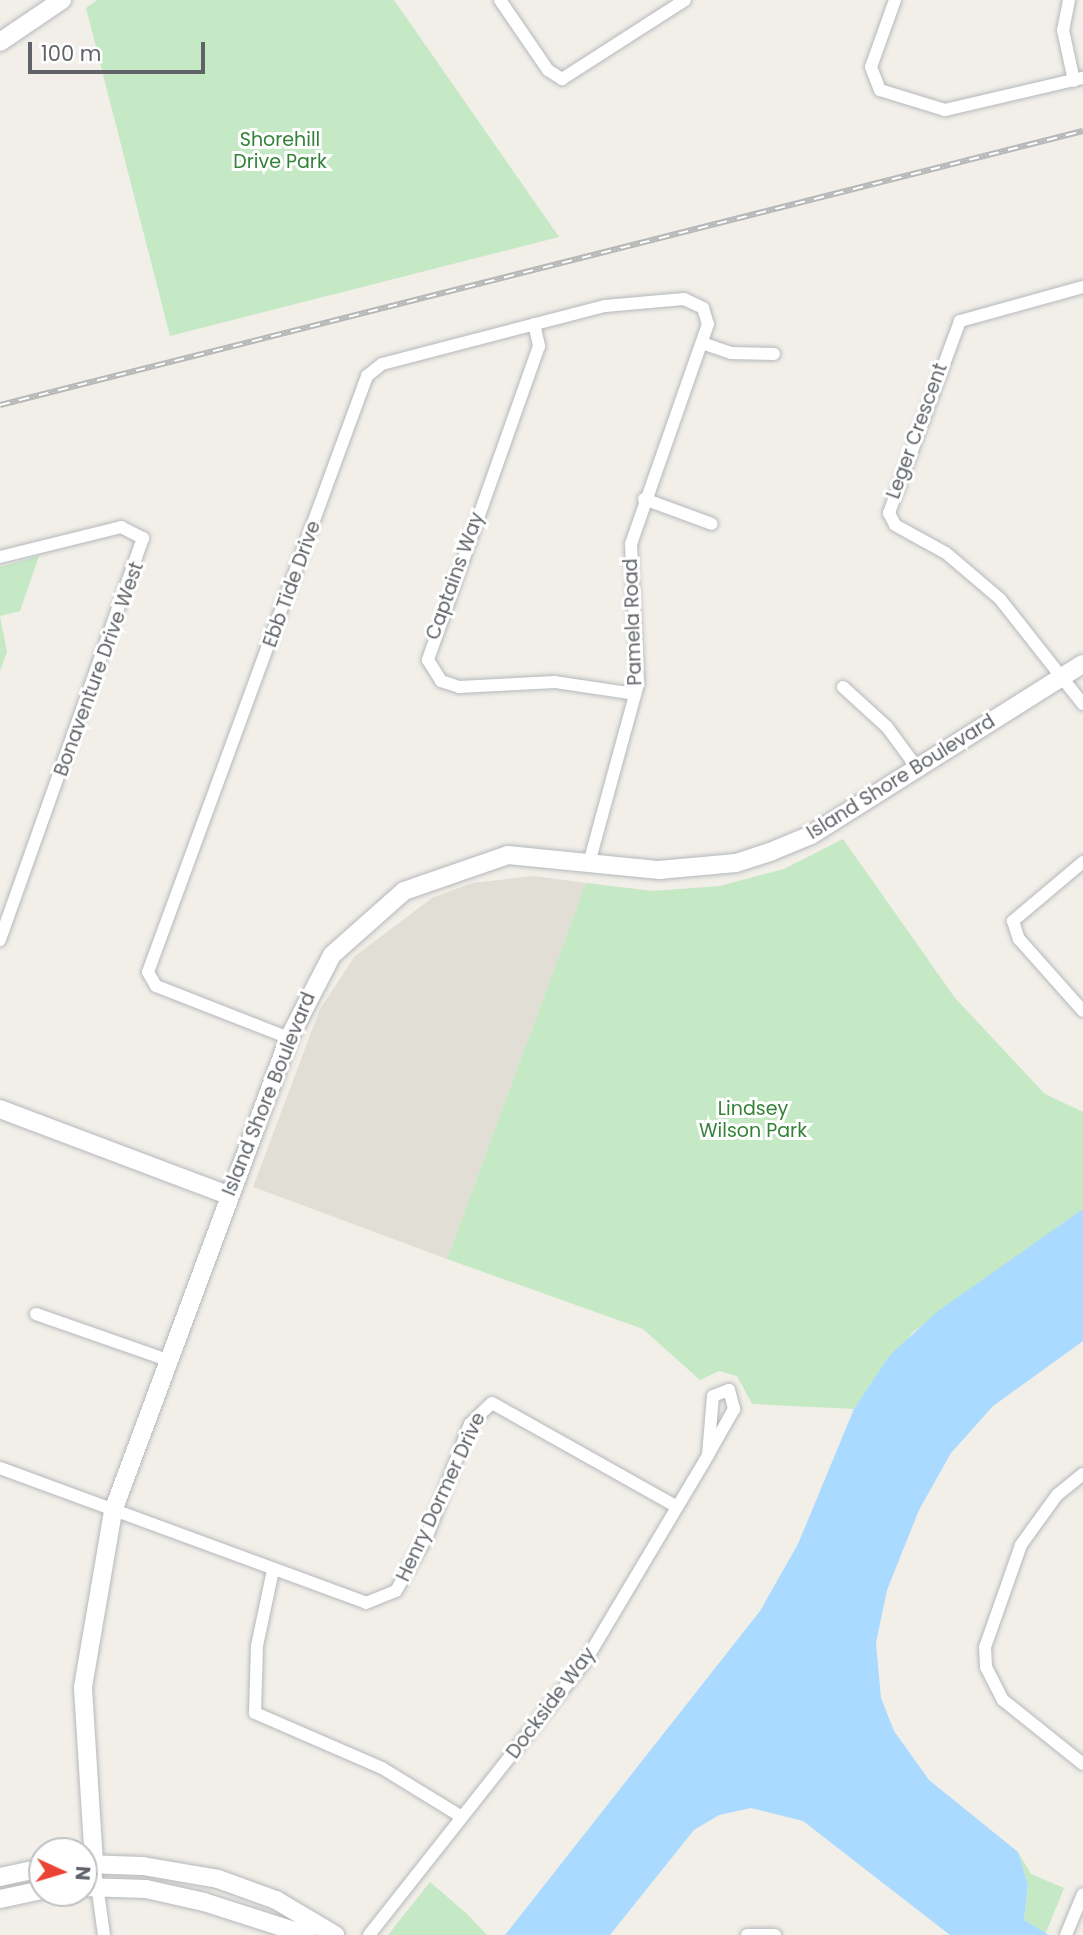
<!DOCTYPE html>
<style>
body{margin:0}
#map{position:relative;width:1083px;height:1935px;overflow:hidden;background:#f1efe8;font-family:Poppins,sans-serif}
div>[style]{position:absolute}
.education>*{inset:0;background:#e1ded6}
.green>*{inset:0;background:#c5e8c5}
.water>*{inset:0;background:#aadaff}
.roads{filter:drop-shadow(0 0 2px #b5b8bc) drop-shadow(0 0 2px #b5b8bc)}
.street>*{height:12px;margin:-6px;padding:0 6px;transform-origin:6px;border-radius:6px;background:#fff}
.secondary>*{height:18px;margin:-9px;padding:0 9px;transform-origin:9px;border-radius:9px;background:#fff}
.rail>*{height:6px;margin-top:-3px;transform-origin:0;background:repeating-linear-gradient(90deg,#fff 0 10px,#b6b7b8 0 20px);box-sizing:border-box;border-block:2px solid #b6b7b8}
span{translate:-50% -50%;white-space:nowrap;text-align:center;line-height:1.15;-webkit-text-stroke:6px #fff;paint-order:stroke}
.park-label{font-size:19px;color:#348238}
.street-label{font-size:19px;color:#5f6368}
.north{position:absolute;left:28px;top:1837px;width:70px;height:70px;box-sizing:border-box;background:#fff;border:2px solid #bfc1c3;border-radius:50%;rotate:94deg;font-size:19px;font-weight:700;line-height:28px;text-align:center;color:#5f6368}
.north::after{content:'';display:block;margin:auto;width:24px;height:32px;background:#ea4335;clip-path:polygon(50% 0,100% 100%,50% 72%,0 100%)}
.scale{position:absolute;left:28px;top:42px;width:177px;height:32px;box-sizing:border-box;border:4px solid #5f6368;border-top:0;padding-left:9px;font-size:21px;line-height:24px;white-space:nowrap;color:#5f6368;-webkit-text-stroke:5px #fff;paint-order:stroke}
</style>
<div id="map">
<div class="education">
<i style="clip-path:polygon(534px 876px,586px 883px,447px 1259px,253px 1187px,320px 1009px,355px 956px,432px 898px,472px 883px)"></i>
</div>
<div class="green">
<i style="clip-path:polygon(97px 0,394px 0,559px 237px,170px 336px,86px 8px)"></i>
<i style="clip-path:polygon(39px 556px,20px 611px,0 616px,7px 652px,0 671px,0 567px)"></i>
<i style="clip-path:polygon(843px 839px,955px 998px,1045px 1094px,1083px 1112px,1083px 1209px,913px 1332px,854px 1409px,752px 1404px,737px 1376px,719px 1371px,700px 1380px,643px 1329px,447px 1259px,586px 883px,653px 891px,719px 886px,784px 869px)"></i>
<i style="clip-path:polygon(1018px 1852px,1031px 1874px,1064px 1888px,1045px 1935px,1024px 1920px,1028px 1885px)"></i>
<i style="clip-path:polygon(430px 1882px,466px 1913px,487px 1935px,388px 1935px)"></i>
</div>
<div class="water">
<i style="clip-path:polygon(1083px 1209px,1083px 1341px,993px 1406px,951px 1453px,919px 1510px,887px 1590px,876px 1643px,881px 1698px,894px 1731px,929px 1780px,1018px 1852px,1028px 1885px,1024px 1920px,1049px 1935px,950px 1935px,803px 1821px,751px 1808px,719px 1815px,694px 1830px,610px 1935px,505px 1935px,760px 1611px,798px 1544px,854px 1409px,890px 1355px,938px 1311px)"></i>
</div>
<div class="roads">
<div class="street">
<i style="left:500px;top:0;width:85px;rotate:55.6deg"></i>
<i style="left:548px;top:70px;width:17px;rotate:33deg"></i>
<i style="left:562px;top:79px;width:146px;rotate:-32.7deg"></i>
<i style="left:895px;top:0;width:71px;rotate:109.7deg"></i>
<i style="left:871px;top:67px;width:25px;rotate:69deg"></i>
<i style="left:880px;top:90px;width:68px;rotate:17.1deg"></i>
<i style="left:945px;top:110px;width:142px;rotate:-13.1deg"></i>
<i style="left:1069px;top:0;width:31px;rotate:101deg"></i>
<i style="left:1063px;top:30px;width:52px;rotate:77.8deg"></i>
<i style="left:1083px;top:287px;width:128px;rotate:164.5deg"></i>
<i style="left:960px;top:321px;width:205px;rotate:110.3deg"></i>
<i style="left:889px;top:513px;width:13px;rotate:63deg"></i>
<i style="left:895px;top:525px;width:58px;rotate:28.8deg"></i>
<i style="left:946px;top:553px;width:71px;rotate:40.4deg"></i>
<i style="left:1000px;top:599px;width:134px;rotate:51.7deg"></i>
<i style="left:534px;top:324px;width:23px;rotate:77deg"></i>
<i style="left:539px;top:346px;width:333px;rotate:109.5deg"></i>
<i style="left:428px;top:660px;width:25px;rotate:58deg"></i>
<i style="left:441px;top:681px;width:19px;rotate:18deg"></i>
<i style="left:459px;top:687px;width:96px;rotate:-3deg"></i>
<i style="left:555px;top:682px;width:81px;rotate:8.5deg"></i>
<i style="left:702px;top:343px;width:31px;rotate:19deg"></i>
<i style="left:731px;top:353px;width:43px;rotate:1.3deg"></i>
<i style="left:644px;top:499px;width:72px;rotate:20.2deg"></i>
<i style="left:0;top:557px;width:125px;rotate:-13.9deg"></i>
<i style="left:121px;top:527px;width:25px;rotate:27deg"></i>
<i style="left:143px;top:538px;width:427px;rotate:109.6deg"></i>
<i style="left:843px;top:687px;width:59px;rotate:42.3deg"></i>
<i style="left:887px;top:727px;width:52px;rotate:53.6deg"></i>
<i style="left:1083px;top:862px;width:92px;rotate:139.9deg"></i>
<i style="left:1013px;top:921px;width:19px;rotate:72deg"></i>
<i style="left:1019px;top:939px;width:96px;rotate:48.4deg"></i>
<i style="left:289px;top:1038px;width:143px;rotate:-158.6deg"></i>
<i style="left:156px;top:986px;width:16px;rotate:-120deg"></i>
<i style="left:148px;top:972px;width:635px;rotate:-69.82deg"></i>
<i style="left:367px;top:376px;width:19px;rotate:-39deg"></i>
<i style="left:382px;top:364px;width:230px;rotate:-14.6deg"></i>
<i style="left:605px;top:306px;width:79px;rotate:-5.1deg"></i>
<i style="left:684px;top:299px;width:21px;rotate:25deg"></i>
<i style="left:703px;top:308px;width:17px;rotate:73deg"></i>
<i style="left:708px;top:324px;width:233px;rotate:109.3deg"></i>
<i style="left:631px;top:544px;width:140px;rotate:87.1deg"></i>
<i style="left:638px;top:684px;width:182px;rotate:105.3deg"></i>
<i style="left:36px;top:1314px;width:139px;rotate:19.3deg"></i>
<i style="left:0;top:1468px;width:390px;rotate:20.2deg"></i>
<i style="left:366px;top:1603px;width:32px;rotate:-22deg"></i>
<i style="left:396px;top:1591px;width:63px;rotate:-60.6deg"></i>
<i style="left:427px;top:1536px;width:120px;rotate:-69deg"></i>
<i style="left:470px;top:1424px;width:30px;rotate:-44deg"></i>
<i style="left:492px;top:1403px;width:212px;rotate:29.3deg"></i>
<i style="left:1083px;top:1474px;width:33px;rotate:141deg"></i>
<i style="left:1057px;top:1495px;width:62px;rotate:125.8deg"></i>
<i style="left:1021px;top:1545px;width:108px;rotate:109.4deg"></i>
<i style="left:985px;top:1647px;width:20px;rotate:87deg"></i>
<i style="left:986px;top:1667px;width:37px;rotate:63deg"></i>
<i style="left:1003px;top:1700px;width:102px;rotate:38.7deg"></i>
<i style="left:273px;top:1570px;width:78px;rotate:101.9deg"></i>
<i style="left:257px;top:1646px;width:67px;rotate:91.7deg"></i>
<i style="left:255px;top:1713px;width:138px;rotate:23.4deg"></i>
<i style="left:382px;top:1768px;width:94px;rotate:31.5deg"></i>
<i style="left:94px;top:1863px;width:73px;rotate:82.1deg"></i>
<i style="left:369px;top:1935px;width:350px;rotate:-51.7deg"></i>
<i style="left:586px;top:1660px;width:239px;rotate:-59.2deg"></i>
<i style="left:708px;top:1455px;width:59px;rotate:-85.2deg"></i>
<i style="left:713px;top:1396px;width:17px;rotate:-21deg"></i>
<i style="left:729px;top:1390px;width:20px;rotate:75deg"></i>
<i style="left:734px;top:1409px;width:53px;rotate:119.5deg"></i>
<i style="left:747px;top:1935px;width:28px"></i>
<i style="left:1066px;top:1935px;width:44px;rotate:-67.5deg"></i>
</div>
<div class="secondary">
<i style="left:0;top:42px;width:75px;rotate:-34.1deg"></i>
<i style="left:0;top:1109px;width:244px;rotate:20.7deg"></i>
<i style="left:94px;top:1863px;width:176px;rotate:-93.6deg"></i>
<i style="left:83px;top:1687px;width:179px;rotate:-80.3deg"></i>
<i style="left:113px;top:1511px;width:505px;rotate:-69.59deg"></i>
<i style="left:289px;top:1038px;width:93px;rotate:-62.6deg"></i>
<i style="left:332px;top:955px;width:96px;rotate:-41.6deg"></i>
<i style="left:404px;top:891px;width:110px;rotate:-19.1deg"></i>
<i style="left:508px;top:855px;width:152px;rotate:5.7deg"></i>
<i style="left:659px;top:870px;width:77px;rotate:-5.2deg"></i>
<i style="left:736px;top:863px;width:36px;rotate:-18deg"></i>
<i style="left:770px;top:852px;width:44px;rotate:-22.5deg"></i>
<i style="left:811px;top:835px;width:321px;rotate:-32.2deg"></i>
<i style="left:84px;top:1864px;width:59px;rotate:1.9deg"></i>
<i style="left:143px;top:1866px;width:76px;rotate:9.8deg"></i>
<i style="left:218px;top:1879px;width:62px;rotate:19.9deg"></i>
<i style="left:276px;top:1900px;width:69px;rotate:30.7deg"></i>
<i style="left:0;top:1877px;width:43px;rotate:-12.1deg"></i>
<i style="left:84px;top:1887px;width:62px;rotate:1.8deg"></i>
<i style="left:146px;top:1889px;width:59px;rotate:12.6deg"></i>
<i style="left:204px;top:1902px;width:108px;rotate:17.8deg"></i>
<i style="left:0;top:1899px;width:43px;rotate:-12.1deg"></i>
</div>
</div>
<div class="rail">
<i style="left:0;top:405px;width:1117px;rotate:-14.2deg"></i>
</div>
<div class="park-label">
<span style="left:280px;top:151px">Shorehill<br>Drive Park</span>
<span style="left:753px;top:1120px">Lindsey<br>Wilson Park</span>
</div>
<div class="street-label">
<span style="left:917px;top:431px;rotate:-70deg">Leger Crescent</span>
<span style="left:455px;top:576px;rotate:-70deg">Captains Way</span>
<span style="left:292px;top:584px;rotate:-70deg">Ebb Tide Drive</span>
<span style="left:633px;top:622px;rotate:-92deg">Pamela Road</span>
<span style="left:99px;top:669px;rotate:-70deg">Bonaventure Drive West</span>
<span style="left:901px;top:777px;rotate:-32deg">Island Shore Boulevard</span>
<span style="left:269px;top:1094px;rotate:-68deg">Island Shore Boulevard</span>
<span style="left:441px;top:1497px;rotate:-65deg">Henry Dormer Drive</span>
<span style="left:551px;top:1703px;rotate:-53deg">Dockside Way</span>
</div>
<div class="north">N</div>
<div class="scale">100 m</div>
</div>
